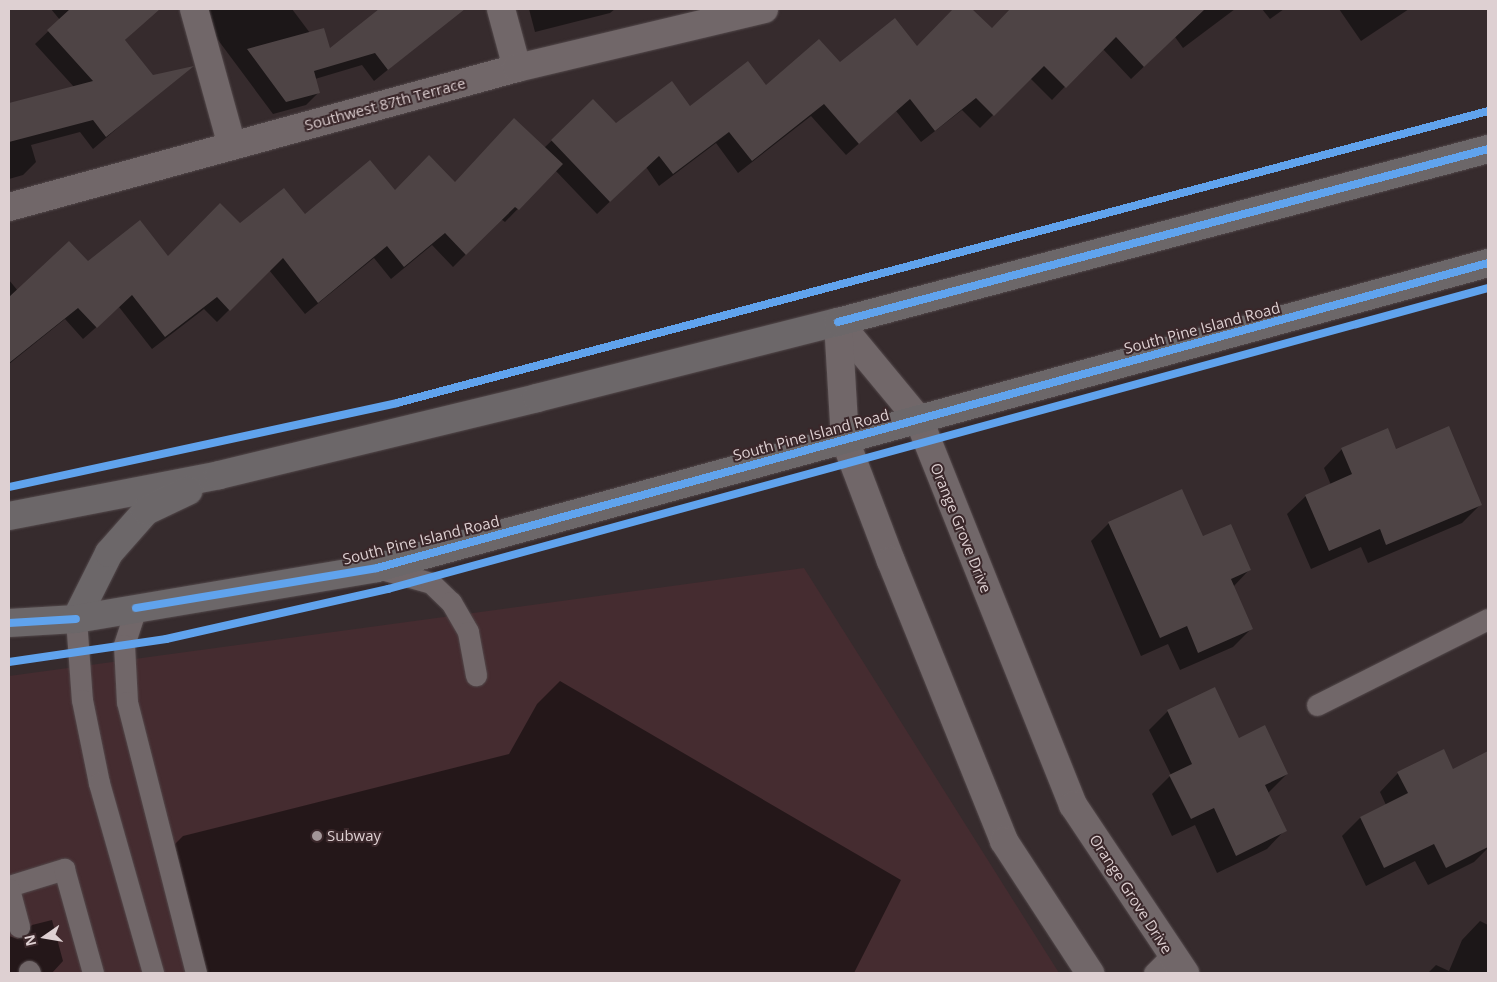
<!DOCTYPE html>
<style>
body{margin:0}
#map{position:relative;width:1497px;height:982px;overflow:hidden;background:#362b2d;font-family:"Open Sans",sans-serif}
div>[style]{position:absolute}
.built>*{inset:0;background:#452c30}
.shadow>*{inset:0;background:#0007}
.building>*{inset:0;background:#4e4445}
.roads{filter:drop-shadow(0 0 1px #53494b) drop-shadow(0 0 1px #53494b)}
.service>*{height:21px;margin:-10.5px;padding:0 10.5px;transform-origin:10.5px;border-radius:10.5px;background:#716769}
.minor>*{height:28px;margin:-14px;padding:0 14px;transform-origin:14px;border-radius:14px;background:#716769}
.secondary>*{height:28px;margin:-14px;padding:0 14px;transform-origin:14px;border-radius:14px;background:#6c6769}
.cycleway>*{height:8px;margin:-4px;padding:0 4px;transform-origin:4px;border-radius:4px;background:#60a3ed}
.dots>*{width:14px;height:14px;translate:-50% -50%;box-sizing:border-box;border:2px solid #3a272a;border-radius:50%}
span{translate:-50% -50%;white-space:nowrap;text-align:center;line-height:1.15;-webkit-text-stroke:4px #3a272a;paint-order:stroke}
.street-label{font-size:15px;color:#ded0d2}
.poi-label{font-size:15px;color:#ded0d2}
.left{translate:0 -50%;text-align:left}
.frame{position:absolute;inset:0;border:10px solid #ded0d2;pointer-events:none}
.north{position:absolute;left:20px;top:912px;width:50px;height:50px;-webkit-text-stroke:4px #3a272a;paint-order:stroke;rotate:257deg;font-size:14px;font-weight:700;line-height:20px;text-align:center;color:#ded0d2}
.north::after{content:'';display:block;margin:auto;width:18px;height:22px;background:#ded0d2;clip-path:polygon(50% 0,100% 100%,50% 72%,0 100%)}
</style>
<div id="map">
<div class="built">
<i style="clip-path:polygon(804px 568px,1059px 973px,9px 973px,9px 676px)"></i>
</div>
<div class="shadow">
<i style="clip-path:polygon(51px 9px,140px 9px,148px 18px,124px 41px,163px 89px,93px 149px,80px 132px,31px 145px,36px 162px,23px 175px,9px 179px,9px 105px,74px 87px,35px 44px,60px 20px)"></i>
<i style="clip-path:polygon(195px 9px,292px 9px,310px 33px,329px 50px,381px 9px,448px 9px,454px 16px,374px 81px,362px 65px,315px 79px,319px 92px,306px 105px,273px 114px)"></i>
<i style="clip-path:polygon(529px 9px,615px 9px,610px 13px,535px 32px)"></i>
<i style="clip-path:polygon(955px 9px,971px 9px,991px 30px,1012px 9px,1235px 9px,1183px 48px,1175px 37px,1131px 79px,1102px 48px,1052px 100px,1030px 78px,980px 128px,962px 110px,921px 142px,896px 111px,846px 155px,811px 116px,738px 173px,716px 143px,659px 186px,646px 167px,597px 214px,555px 170px,505px 222px,501px 219px,453px 267px,432px 245px,391px 279px,374px 258px,305px 314px,269px 270px,217px 322px,204px 309px,152px 349px,119px 307px,83px 339px,65px 319px,9px 364px,9px 280px,18px 291px,87px 263px,168px 257px,240px 224px,304px 215px,394px 192px,455px 183px,544px 148px,593px 101px,615px 125px,690px 108px,840px 64px,916px 48px)"></i>
<i style="clip-path:polygon(1262px 9px,1284px 9px,1270px 19px)"></i>
<i style="clip-path:polygon(1339px 9px,1409px 9px,1361px 41px)"></i>
<i style="clip-path:polygon(1342px 449px,1396px 450px,1481px 504px,1462px 523px,1368px 563px,1361px 547px,1311px 569px,1287px 514px,1306px 496px,1331px 485px,1324px 468px)"></i>
<i style="clip-path:polygon(1109px 523px,1202px 538px,1249px 570px,1233px 587px,1251px 629px,1233px 647px,1180px 670px,1168px 644px,1141px 656px,1091px 541px)"></i>
<i style="clip-path:polygon(560px 681px,901px 880px,854px 973px,191px 973px,160px 859px,183px 836px,509px 754px,537px 704px)"></i>
<i style="clip-path:polygon(1168px 711px,1239px 740px,1287px 774px,1268px 793px,1285px 830px,1267px 849px,1217px 873px,1195px 825px,1172px 836px,1152px 794px,1171px 775px,1149px 730px)"></i>
<i style="clip-path:polygon(1488px 753px,1488px 825px,1484px 827px,1488px 848px,1474px 862px,1428px 885px,1415px 861px,1366px 886px,1342px 836px,1360px 818px,1386px 805px,1380px 792px,1398px 773px,1453px 771px)"></i>
<i style="clip-path:polygon(52px 920px,63px 961px,52px 973px,9px 973px,9px 936px,18px 939px,32px 925px)"></i>
<i style="clip-path:polygon(1480px 921px,1488px 925px,1488px 973px,1428px 973px,1436px 965px,1449px 971px,1462px 940px)"></i>
</div>
<div class="building">
<i style="clip-path:polygon(70px 9px,160px 9px,125px 40px,153px 75px,194px 66px,106px 137px,93px 120px,9px 142px,9px 103px,93px 81px,47px 30px)"></i>
<i style="clip-path:polygon(379px 9px,465px 9px,388px 70px,375px 53px,314px 71px,320px 93px,286px 102px,247px 49px,324px 28px,330px 48px)"></i>
<i style="clip-path:polygon(953px 9px,972px 9px,992px 28px,1010px 9px,1205px 9px,1144px 67px,1116px 37px,1066px 88px,1044px 66px,994px 116px,976px 98px,935px 131px,910px 99px,859px 144px,824px 104px,752px 161px,729px 132px,673px 174px,659px 156px,610px 202px,551px 140px,593px 99px,616px 123px,672px 81px,690px 106px,748px 61px,766px 85px,819px 39px,840px 62px,895px 18px,917px 46px)"></i>
<i style="clip-path:polygon(514px 118px,563px 164px,519px 210px,515px 207px,466px 255px,445px 233px,404px 267px,387px 246px,318px 303px,283px 258px,230px 311px,217px 297px,165px 337px,132px 295px,97px 328px,78px 308px,9px 363px,9px 297px,69px 241px,88px 261px,140px 220px,168px 256px,220px 203px,240px 223px,284px 188px,305px 214px,370px 160px,395px 190px,429px 155px,455px 182px)"></i>
<i style="clip-path:polygon(1449px 426px,1482px 505px,1386px 545px,1380px 529px,1329px 551px,1305px 495px,1352px 474px,1341px 448px,1388px 428px,1396px 449px)"></i>
<i style="clip-path:polygon(1182px 489px,1203px 536px,1231px 524px,1251px 570px,1231px 579px,1253px 629px,1198px 653px,1187px 626px,1160px 638px,1108px 522px)"></i>
<i style="clip-path:polygon(1215px 687px,1239px 738px,1265px 725px,1288px 774px,1265px 785px,1287px 831px,1236px 856px,1214px 808px,1191px 819px,1169px 775px,1192px 764px,1167px 710px)"></i>
<i style="clip-path:polygon(1444px 749px,1453px 769px,1488px 751px,1488px 847px,1446px 868px,1434px 844px,1384px 868px,1360px 817px,1408px 793px,1397px 772px)"></i>
</div>
<div class="roads">
<div class="service">
<i style="left:377px;top:568px;width:56px;rotate:15.5deg"></i>
<i style="left:431px;top:583px;width:28px;rotate:44deg"></i>
<i style="left:451px;top:602px;width:34px;rotate:60deg"></i>
<i style="left:468px;top:632px;width:44px;rotate:79.5deg"></i>
<i style="left:136px;top:608px;width:39px;rotate:108deg"></i>
<i style="left:124px;top:645px;width:57px;rotate:87deg"></i>
<i style="left:127px;top:702px;width:280px;rotate:75.7deg"></i>
<i style="left:76px;top:619px;width:81px;rotate:85.8deg"></i>
<i style="left:82px;top:700px;width:85px;rotate:78.4deg"></i>
<i style="left:99px;top:783px;width:198px;rotate:74.1deg"></i>
<i style="left:1317px;top:705px;width:191px;rotate:-26.7deg"></i>
<i style="left:9px;top:886px;width:58px;rotate:-17.2deg"></i>
<i style="left:64px;top:869px;width:108px;rotate:74.4deg"></i>
<i style="left:9px;top:889px;width:39px;rotate:75deg"></i>
<i style="left:29px;top:971px;width:2px;rotate:63deg"></i>
<i style="left:1154px;top:973px;width:24px;rotate:-45deg"></i>
</div>
<div class="minor">
<i style="left:194px;top:9px;width:142px;rotate:74.5deg"></i>
<i style="left:501px;top:9px;width:61px;rotate:74.8deg"></i>
<i style="left:9px;top:207px;width:527px;rotate:-15.3deg"></i>
<i style="left:517px;top:68px;width:254px;rotate:-13.4deg"></i>
<i style="left:838px;top:322px;width:127px;rotate:50.4deg"></i>
<i style="left:919px;top:420px;width:415px;rotate:68.2deg"></i>
<i style="left:1073px;top:805px;width:202px;rotate:56.3deg"></i>
<i style="left:838px;top:322px;width:118px;rotate:86.6deg"></i>
<i style="left:845px;top:440px;width:129px;rotate:69.2deg"></i>
<i style="left:891px;top:561px;width:302px;rotate:68deg"></i>
<i style="left:1004px;top:841px;width:158px;rotate:56.9deg"></i>
</div>
<div class="secondary">
<i style="left:9px;top:516px;width:214px;rotate:-11deg"></i>
<i style="left:219px;top:475px;width:327px;rotate:-13.6deg"></i>
<i style="left:537px;top:398px;width:310px;rotate:-14.2deg"></i>
<i style="left:838px;top:322px;width:673px;rotate:-14.9deg"></i>
<i style="left:76px;top:619px;width:74px;rotate:-63.4deg"></i>
<i style="left:109px;top:553px;width:56px;rotate:-48.6deg"></i>
<i style="left:146px;top:511px;width:47px;rotate:-25.5deg"></i>
<i style="left:9px;top:623px;width:67px;rotate:-3.4deg"></i>
<i style="left:76px;top:619px;width:305px;rotate:-9.6deg"></i>
<i style="left:377px;top:568px;width:1152px;rotate:-15.35deg"></i>
</div>
</div>
<div class="cycleway">
<i style="left:838px;top:322px;width:673px;rotate:-14.9deg"></i>
<i style="left:9px;top:487px;width:397px;rotate:-12.2deg"></i>
<i style="left:397px;top:403px;width:1129px;rotate:-14.98deg"></i>
<i style="left:136px;top:608px;width:244px;rotate:-9.4deg"></i>
<i style="left:377px;top:568px;width:1152px;rotate:-15.35deg"></i>
<i style="left:9px;top:623px;width:67px;rotate:-3.4deg"></i>
<i style="left:9px;top:662px;width:159px;rotate:-8.3deg"></i>
<i style="left:166px;top:639px;width:228px;rotate:-12.7deg"></i>
<i style="left:388px;top:589px;width:1140px;rotate:-15.3deg"></i>
</div>
<div class="dots">
<i style="left:317px;top:836px;background:#a39698"></i>
</div>
<div class="street-label">
<span style="left:385px;top:104px;rotate:-15deg">Southwest 87th Terrace</span>
<span style="left:1202px;top:328px;rotate:-15deg">South Pine Island Road</span>
<span style="left:811px;top:435px;rotate:-15deg">South Pine Island Road</span>
<span style="left:961px;top:528px;rotate:68deg">Orange Grove Drive</span>
<span style="left:421px;top:540px;rotate:-14deg">South Pine Island Road</span>
<span style="left:1131px;top:894px;rotate:57deg">Orange Grove Drive</span>
</div>
<div class="poi-label">
<span class="left" style="left:327px;top:836px">Subway</span>
</div>
<div class="frame"></div>
<div class="north">N</div>
</div>
